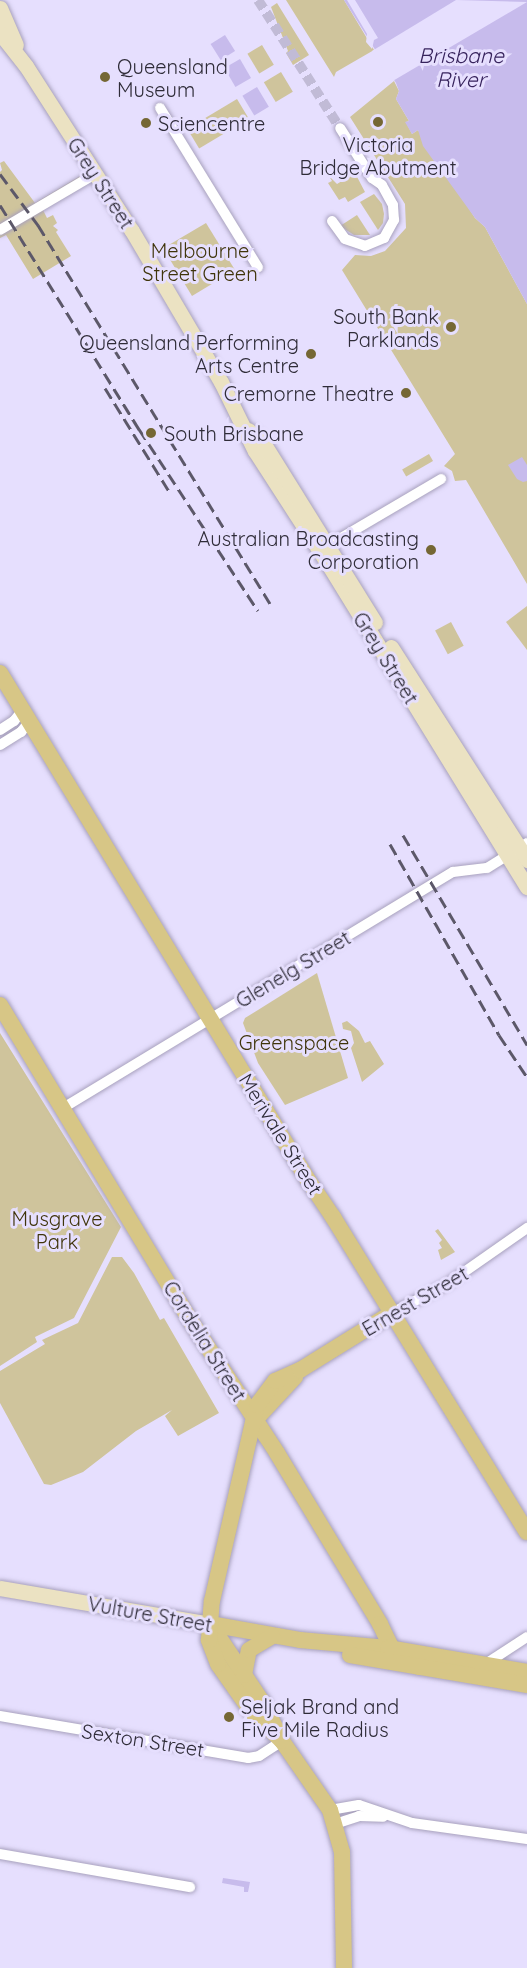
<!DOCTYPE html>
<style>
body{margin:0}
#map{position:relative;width:527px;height:1968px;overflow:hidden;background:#e6dffe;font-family:Quicksand,sans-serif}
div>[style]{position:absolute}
.green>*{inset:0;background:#cfc49c;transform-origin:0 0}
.water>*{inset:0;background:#c7bbec;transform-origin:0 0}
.pier>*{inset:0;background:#e6dffe}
.street-tunnel>*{height:10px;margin-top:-5px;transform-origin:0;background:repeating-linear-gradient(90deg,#c1bbd6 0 10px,transparent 0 15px)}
.roads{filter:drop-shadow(0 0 2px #a8a1bd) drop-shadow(0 0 2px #a8a1bd)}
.street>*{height:10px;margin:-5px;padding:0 5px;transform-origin:5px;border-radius:5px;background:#fff}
.secondary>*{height:15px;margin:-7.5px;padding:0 7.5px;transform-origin:7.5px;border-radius:7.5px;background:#ebe2c2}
.primary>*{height:16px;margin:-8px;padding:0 8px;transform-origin:8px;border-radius:8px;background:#d7c686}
.rail>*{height:3px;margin-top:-1.5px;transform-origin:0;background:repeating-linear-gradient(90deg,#5c5869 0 12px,transparent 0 18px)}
.dots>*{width:16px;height:16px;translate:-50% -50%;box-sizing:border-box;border:3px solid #e6dffe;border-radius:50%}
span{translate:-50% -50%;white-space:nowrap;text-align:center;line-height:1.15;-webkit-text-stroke:6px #e6dffe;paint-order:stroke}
.poi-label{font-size:20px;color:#2f2c38}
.left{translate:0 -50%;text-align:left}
.right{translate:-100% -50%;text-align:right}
.street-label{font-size:20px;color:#2f2c38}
.park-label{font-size:20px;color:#3f340a}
.water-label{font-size:21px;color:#37235d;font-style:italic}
</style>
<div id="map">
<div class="green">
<i style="clip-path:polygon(286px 0,344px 0,374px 50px,336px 72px,334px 77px)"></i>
<i style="clip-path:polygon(277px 3px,309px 55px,293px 65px,286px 53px,288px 51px,271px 7px)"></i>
<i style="left:262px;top:45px;width:23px;height:17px;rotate:59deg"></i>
<i style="left:281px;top:72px;width:23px;height:20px;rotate:59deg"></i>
<i style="clip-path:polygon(394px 81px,399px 91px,396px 99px,409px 121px,406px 122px,412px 134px,418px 130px,475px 218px,485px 227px,527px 304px,527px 584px,466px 480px,455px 481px,452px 471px,444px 466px,455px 454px,342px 270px,355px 255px,371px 256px,385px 251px,406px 228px,405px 204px,350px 117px)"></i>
<i style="left:237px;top:99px;width:23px;height:58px;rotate:59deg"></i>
<i style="clip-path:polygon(4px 161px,35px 203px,85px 173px,90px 182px,43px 210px,47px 218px,53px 215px,57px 223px,53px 226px,58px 230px,56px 232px,71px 256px,33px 279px,6px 235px,0 238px,0 172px,2px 170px,0 163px)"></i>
<i style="clip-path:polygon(355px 173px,365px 192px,348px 202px,345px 197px,339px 200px,328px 183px,332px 181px,329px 176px,337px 184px)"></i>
<i style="clip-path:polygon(374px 194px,382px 204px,384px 214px,383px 223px,378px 230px,360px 202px)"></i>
<i style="clip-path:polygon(357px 215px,370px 235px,354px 235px,340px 226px)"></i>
<i style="clip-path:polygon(206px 223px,235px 270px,192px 296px,166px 253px,167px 246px)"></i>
<i style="left:429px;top:454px;width:8px;height:31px;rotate:60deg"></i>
<i style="clip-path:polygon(527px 606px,527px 650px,506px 622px)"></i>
<i style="left:451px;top:622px;width:27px;height:18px;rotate:62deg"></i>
<i style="clip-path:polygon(317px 973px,348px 1078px,285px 1105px,258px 1063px,243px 1023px,245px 1018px)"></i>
<i style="clip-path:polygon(347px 1021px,359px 1031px,365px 1043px,370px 1041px,384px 1064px,362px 1082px,351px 1048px,354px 1043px,351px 1031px,343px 1029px,342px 1023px)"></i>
<i style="clip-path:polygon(0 1033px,121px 1227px,74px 1318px,35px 1337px,37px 1342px,0 1366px)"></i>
<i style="clip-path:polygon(438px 1229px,455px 1252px,441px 1260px,438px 1250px,442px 1248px,439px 1243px,442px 1240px,435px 1231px)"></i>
<i style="clip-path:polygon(112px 1257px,122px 1257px,134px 1273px,160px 1320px,164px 1318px,219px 1413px,178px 1436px,165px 1416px,172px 1410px,136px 1431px,83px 1472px,51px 1485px,44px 1484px,0 1403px,0 1371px,45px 1344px,42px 1340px,78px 1323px)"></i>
</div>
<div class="water">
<i style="clip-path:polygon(344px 0,527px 0,527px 304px,485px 227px,475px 218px,423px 146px,418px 130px,412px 134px,405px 122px,409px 121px,396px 99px,399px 91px,396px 83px)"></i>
<i style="left:225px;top:35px;width:19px;height:17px;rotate:58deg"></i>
<i style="left:240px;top:59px;width:22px;height:18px;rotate:60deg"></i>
<i style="left:257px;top:87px;width:23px;height:17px;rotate:59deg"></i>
<i style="clip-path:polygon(522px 457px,527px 465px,527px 481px,523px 482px,517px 479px,508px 465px)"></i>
<i style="clip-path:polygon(223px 1878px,250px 1882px,248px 1892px,244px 1892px,244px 1887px,222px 1883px)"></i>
</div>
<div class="pier">
<i style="clip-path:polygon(347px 0,355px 0,378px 38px,374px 40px,372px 49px,366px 42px,367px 34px)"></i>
<i style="clip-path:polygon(456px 0,527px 2px,391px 82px,372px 51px)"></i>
</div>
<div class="street-tunnel">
<i style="left:258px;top:0;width:152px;rotate:57.4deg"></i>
</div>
<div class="roads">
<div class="street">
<i style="left:160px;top:108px;width:187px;rotate:58.4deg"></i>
<i style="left:332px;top:221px;width:22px;rotate:54deg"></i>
<i style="left:345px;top:239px;width:21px;rotate:19deg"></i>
<i style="left:365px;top:246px;width:21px;rotate:-23deg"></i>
<i style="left:384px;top:238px;width:21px;rotate:-61deg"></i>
<i style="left:394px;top:220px;width:15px;rotate:-94deg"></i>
<i style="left:393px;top:205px;width:23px;rotate:-119deg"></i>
<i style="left:382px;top:185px;width:12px;rotate:-145deg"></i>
<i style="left:372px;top:178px;width:59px;rotate:-122.6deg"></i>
<i style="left:0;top:230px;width:110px;rotate:-30.5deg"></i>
<i style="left:324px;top:548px;width:136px;rotate:-30.5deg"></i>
<i style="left:0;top:730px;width:17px;rotate:-33deg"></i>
<i style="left:14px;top:721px;width:13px;rotate:-51deg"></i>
<i style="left:0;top:745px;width:25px;rotate:-32deg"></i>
<i style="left:21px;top:732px;width:13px;rotate:-51deg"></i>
<i style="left:63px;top:1108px;width:456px;rotate:-31.2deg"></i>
<i style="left:453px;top:872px;width:34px;rotate:-7deg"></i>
<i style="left:487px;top:868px;width:47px;rotate:-32deg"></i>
<i style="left:392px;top:1313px;width:62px;rotate:-27.8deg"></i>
<i style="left:447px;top:1284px;width:98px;rotate:-35deg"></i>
<i style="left:484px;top:1665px;width:51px;rotate:-33.1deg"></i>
<i style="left:0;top:1716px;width:252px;rotate:9.6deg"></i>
<i style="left:248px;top:1758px;width:11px;rotate:-10deg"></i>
<i style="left:259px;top:1756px;width:27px;rotate:-33deg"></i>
<i style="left:330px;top:1810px;width:29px;rotate:-10deg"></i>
<i style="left:359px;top:1805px;width:56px;rotate:18.8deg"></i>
<i style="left:412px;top:1823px;width:116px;rotate:7.9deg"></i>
<i style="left:335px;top:1824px;width:25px;rotate:-18deg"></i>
<i style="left:359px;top:1816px;width:24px;rotate:2deg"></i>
<i style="left:0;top:1854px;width:193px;rotate:9.9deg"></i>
</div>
<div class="secondary">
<i style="left:0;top:8px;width:40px;rotate:66.6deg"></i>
<i style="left:0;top:33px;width:42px;rotate:51.8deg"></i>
<i style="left:26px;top:66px;width:196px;rotate:57.3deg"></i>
<i style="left:132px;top:231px;width:175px;rotate:59.5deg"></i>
<i style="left:221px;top:382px;width:77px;rotate:63.8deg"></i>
<i style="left:255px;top:451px;width:138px;rotate:57.1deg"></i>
<i style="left:330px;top:567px;width:376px;rotate:58.4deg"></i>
<i style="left:248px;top:430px;width:21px;rotate:41deg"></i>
<i style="left:264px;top:444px;width:210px;rotate:58.1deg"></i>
<i style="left:391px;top:647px;width:253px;rotate:57.4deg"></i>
<i style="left:0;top:1588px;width:213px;rotate:9.7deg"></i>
</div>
<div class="primary">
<i style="left:0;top:673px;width:593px;rotate:58.72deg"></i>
<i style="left:308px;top:1180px;width:45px;rotate:56deg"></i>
<i style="left:333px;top:1217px;width:370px;rotate:58.4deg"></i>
<i style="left:0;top:1005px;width:371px;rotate:58.9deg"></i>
<i style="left:192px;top:1323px;width:155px;rotate:56.8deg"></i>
<i style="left:277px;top:1453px;width:200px;rotate:58.9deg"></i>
<i style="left:380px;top:1624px;width:28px;rotate:64deg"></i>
<i style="left:392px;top:1649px;width:11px;rotate:52deg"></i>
<i style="left:399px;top:1658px;width:22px;rotate:24deg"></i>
<i style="left:255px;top:1420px;width:59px;rotate:-47.1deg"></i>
<i style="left:210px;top:1624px;width:95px;rotate:56.1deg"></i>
<i style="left:263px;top:1703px;width:42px;rotate:63.4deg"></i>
<i style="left:282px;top:1741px;width:84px;rotate:55.2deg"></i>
<i style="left:330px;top:1810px;width:44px;rotate:74.1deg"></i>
<i style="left:342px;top:1852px;width:116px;rotate:89deg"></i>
<i style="left:210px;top:1624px;width:91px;rotate:10.1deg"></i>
<i style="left:300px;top:1640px;width:88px;rotate:5.2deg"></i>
<i style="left:388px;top:1648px;width:141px;rotate:9.8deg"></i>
<i style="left:350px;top:1655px;width:180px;rotate:9.6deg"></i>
<i style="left:244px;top:1675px;width:25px;rotate:-79deg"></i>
<i style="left:249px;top:1650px;width:27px;rotate:-31deg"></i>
<i style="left:282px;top:1741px;width:43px;rotate:-135.9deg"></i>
<i style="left:251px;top:1711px;width:57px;rotate:-125.1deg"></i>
<i style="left:218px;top:1664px;width:26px;rotate:-111deg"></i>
<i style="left:209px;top:1640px;width:39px;rotate:-86deg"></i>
<i style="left:212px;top:1601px;width:201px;rotate:-77.1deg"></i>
<i style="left:257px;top:1405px;width:30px;rotate:-53deg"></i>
<i style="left:275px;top:1381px;width:27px;rotate:-24deg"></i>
<i style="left:300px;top:1370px;width:108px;rotate:-31.8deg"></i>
</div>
</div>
<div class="rail">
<i style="left:0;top:174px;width:64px;rotate:53.3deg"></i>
<i style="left:38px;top:225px;width:444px;rotate:58.5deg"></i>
<i style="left:0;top:205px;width:264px;rotate:58.2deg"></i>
<i style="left:139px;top:429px;width:217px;rotate:56.8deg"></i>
<i style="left:105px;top:388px;width:123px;rotate:58.2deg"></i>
<i style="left:403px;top:835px;width:244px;rotate:59.4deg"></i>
<i style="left:390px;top:844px;width:220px;rotate:60.3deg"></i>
<i style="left:499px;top:1035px;width:50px;rotate:56.3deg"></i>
</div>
<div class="dots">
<i style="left:105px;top:77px;background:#756734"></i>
<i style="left:378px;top:122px;background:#756734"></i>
<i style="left:146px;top:123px;background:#756734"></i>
<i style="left:451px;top:327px;background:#756734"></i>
<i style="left:311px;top:354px;background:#756734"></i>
<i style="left:406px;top:393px;background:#756734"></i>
<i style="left:151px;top:433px;background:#756734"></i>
<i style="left:431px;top:550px;background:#756734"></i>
<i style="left:229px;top:1717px;background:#756734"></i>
</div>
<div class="poi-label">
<span class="left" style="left:117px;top:78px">Queensland<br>Museum</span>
<span class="left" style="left:158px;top:123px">Sciencentre</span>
<span style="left:378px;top:156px">Victoria<br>Bridge Abutment</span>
<span class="right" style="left:439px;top:328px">South Bank<br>Parklands</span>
<span class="right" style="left:299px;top:354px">Queensland Performing<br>Arts Centre</span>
<span class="right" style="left:394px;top:393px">Cremorne Theatre</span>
<span class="left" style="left:164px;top:433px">South Brisbane</span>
<span class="right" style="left:419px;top:550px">Australian Broadcasting<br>Corporation</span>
<span class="left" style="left:241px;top:1718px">Seljak Brand and<br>Five Mile Radius</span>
</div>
<div class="street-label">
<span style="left:101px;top:183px;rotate:57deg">Grey Street</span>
<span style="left:386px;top:658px;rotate:58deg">Grey Street</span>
<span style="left:293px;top:969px;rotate:-31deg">Glenelg Street</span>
<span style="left:281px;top:1134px;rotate:58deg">Merivale Street</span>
<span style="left:415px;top:1301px;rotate:-30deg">Ernest Street</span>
<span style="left:205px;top:1341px;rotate:58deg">Cordelia Street</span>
<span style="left:150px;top:1614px;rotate:10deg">Vulture Street</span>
<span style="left:143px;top:1740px;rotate:9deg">Sexton Street</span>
</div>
<div class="park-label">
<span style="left:200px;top:262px">Melbourne<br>Street Green</span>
<span style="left:294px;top:1042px">Greenspace</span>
<span style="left:57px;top:1230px">Musgrave<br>Park</span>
</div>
<div class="water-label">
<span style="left:461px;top:67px">Brisbane<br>River</span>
</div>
</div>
